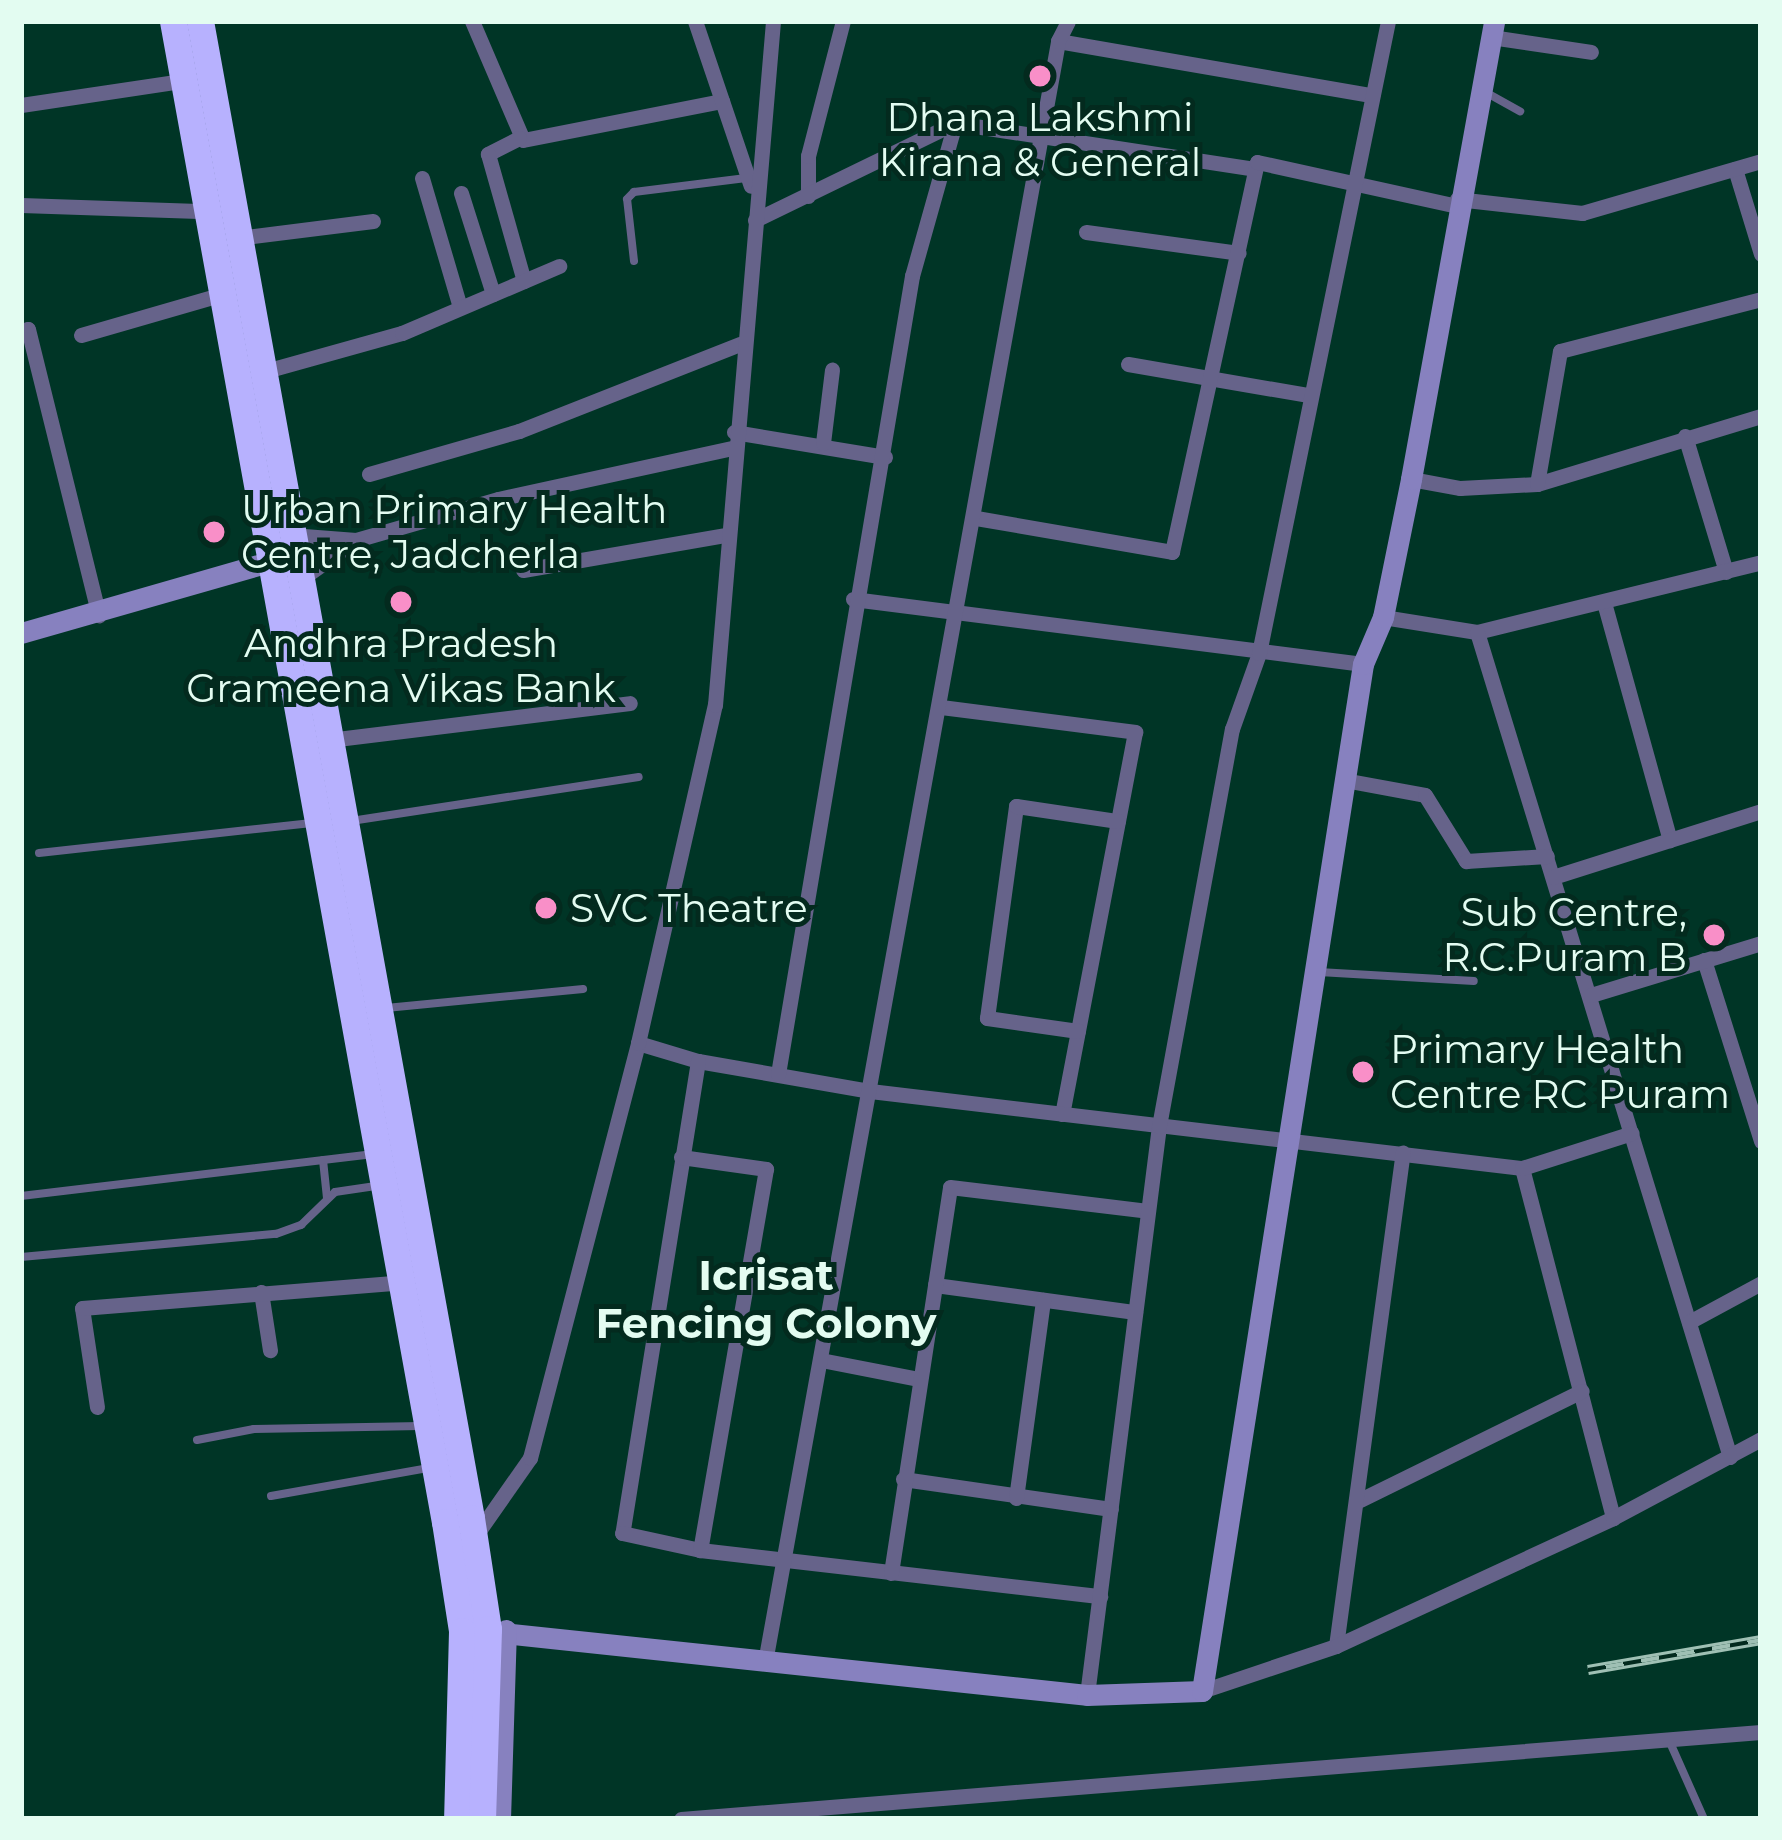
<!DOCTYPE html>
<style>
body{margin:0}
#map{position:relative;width:1782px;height:1840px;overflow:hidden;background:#003526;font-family:Montserrat,sans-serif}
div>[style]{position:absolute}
.lane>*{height:8px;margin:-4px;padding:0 4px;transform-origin:4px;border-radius:4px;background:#66638a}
.street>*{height:15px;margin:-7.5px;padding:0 7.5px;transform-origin:7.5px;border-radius:7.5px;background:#66638a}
.secondary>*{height:21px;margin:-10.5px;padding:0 10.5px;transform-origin:10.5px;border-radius:10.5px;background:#8781bf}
.highway>*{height:27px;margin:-13.5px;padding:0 13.5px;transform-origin:13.5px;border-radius:13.5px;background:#b7b1fe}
.rail>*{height:10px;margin-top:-5px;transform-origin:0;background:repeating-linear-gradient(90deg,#032a1e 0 18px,#9fc0b4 0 36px);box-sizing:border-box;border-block:3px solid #9fc0b4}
.dots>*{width:33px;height:33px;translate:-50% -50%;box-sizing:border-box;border:6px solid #032a1e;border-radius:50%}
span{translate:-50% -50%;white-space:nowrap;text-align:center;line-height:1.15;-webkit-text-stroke:10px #032a1e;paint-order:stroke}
.poi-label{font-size:39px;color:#e3fcf1}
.left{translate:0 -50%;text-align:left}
.right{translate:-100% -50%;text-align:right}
.neighbourhood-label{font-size:42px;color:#e3fcf1;font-weight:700}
.frame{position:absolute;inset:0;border:24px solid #e3fcf1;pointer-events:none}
</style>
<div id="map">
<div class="lane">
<i style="left:1487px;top:93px;width:38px;rotate:29deg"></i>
<i style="left:634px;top:261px;width:62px;rotate:-96.4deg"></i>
<i style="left:627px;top:199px;width:10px;rotate:-45deg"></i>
<i style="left:634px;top:192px;width:113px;rotate:-7.1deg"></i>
<i style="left:351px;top:821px;width:291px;rotate:-8.7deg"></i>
<i style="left:39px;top:853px;width:272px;rotate:-6.3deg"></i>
<i style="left:1319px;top:972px;width:155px;rotate:3.3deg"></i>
<i style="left:386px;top:1008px;width:198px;rotate:-5.5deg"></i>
<i style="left:323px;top:1160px;width:38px;rotate:84deg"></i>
<i style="left:21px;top:1196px;width:353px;rotate:-6.8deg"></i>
<i style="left:21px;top:1257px;width:256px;rotate:-5.2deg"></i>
<i style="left:276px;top:1234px;width:27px;rotate:-20deg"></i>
<i style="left:301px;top:1225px;width:47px;rotate:-44.1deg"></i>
<i style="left:335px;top:1192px;width:41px;rotate:-8.3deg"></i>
<i style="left:197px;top:1440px;width:58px;rotate:-10.9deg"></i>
<i style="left:254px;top:1429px;width:167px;rotate:-1deg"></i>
<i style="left:271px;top:1496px;width:159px;rotate:-10.1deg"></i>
<i style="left:1668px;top:1738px;width:89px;rotate:66deg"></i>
</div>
<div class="street">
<i style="left:472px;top:21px;width:129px;rotate:66.8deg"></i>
<i style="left:523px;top:140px;width:203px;rotate:-11.1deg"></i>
<i style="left:695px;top:21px;width:174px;rotate:71.3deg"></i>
<i style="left:1491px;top:37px;width:101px;rotate:8.5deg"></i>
<i style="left:1058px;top:41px;width:319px;rotate:9.8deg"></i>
<i style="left:21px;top:105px;width:163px;rotate:-8.5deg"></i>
<i style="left:519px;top:138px;width:35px;rotate:153deg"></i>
<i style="left:488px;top:154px;width:132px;rotate:74.2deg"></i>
<i style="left:1735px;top:169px;width:89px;rotate:73deg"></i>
<i style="left:422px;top:178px;width:134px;rotate:73.6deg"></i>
<i style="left:461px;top:193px;width:106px;rotate:72.4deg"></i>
<i style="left:808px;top:196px;width:40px;rotate:-90deg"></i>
<i style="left:808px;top:156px;width:139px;rotate:-75.5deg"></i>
<i style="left:1457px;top:199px;width:126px;rotate:6.4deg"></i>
<i style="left:1582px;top:213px;width:186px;rotate:-16.2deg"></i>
<i style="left:21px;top:205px;width:185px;rotate:1.9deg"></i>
<i style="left:755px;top:220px;width:222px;rotate:-25.9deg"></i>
<i style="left:955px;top:123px;width:303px;rotate:8.7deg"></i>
<i style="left:1086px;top:232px;width:154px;rotate:7.8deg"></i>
<i style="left:237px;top:238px;width:137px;rotate:-7.1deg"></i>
<i style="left:21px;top:331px;width:7px;rotate:-16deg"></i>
<i style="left:28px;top:329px;width:295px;rotate:76.1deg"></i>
<i style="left:81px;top:335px;width:145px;rotate:-16.1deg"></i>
<i style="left:1128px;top:364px;width:182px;rotate:9.8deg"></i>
<i style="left:262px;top:372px;width:145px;rotate:-15.6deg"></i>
<i style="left:402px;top:333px;width:171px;rotate:-23.1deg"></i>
<i style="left:734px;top:432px;width:153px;rotate:9.4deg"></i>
<i style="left:1685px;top:436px;width:142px;rotate:73.2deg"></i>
<i style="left:823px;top:443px;width:74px;rotate:-83deg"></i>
<i style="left:369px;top:474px;width:156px;rotate:-16deg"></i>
<i style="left:519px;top:431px;width:238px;rotate:-21.5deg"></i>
<i style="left:1411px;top:479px;width:50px;rotate:10.4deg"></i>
<i style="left:1460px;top:488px;width:77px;rotate:-3deg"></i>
<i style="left:1537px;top:484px;width:234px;rotate:-16.9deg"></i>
<i style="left:1537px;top:484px;width:135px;rotate:-80.2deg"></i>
<i style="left:1560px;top:351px;width:208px;rotate:-14.5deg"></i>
<i style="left:976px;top:518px;width:199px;rotate:9.8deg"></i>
<i style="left:1172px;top:552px;width:399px;rotate:-77.7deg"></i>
<i style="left:1257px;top:162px;width:205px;rotate:12.4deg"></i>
<i style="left:291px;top:535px;width:65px;rotate:4.4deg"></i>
<i style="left:523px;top:570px;width:206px;rotate:-9.8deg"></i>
<i style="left:300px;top:580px;width:69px;rotate:-35.5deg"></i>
<i style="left:356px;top:540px;width:148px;rotate:-16.1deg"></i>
<i style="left:498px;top:499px;width:239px;rotate:-12.3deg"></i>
<i style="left:853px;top:599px;width:514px;rotate:7.26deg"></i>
<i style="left:1605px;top:606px;width:243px;rotate:74.5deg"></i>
<i style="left:1383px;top:617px;width:95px;rotate:9.1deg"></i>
<i style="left:1477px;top:632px;width:292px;rotate:-13.8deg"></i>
<i style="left:1477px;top:632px;width:863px;rotate:72.95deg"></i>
<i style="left:941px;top:707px;width:196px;rotate:7.3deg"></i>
<i style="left:1135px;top:732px;width:389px;rotate:100.8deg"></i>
<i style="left:329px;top:740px;width:303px;rotate:-7deg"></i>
<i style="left:1344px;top:780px;width:82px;rotate:10.5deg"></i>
<i style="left:1425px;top:795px;width:78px;rotate:58.2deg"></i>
<i style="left:1466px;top:861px;width:81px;rotate:-3.5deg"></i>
<i style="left:1553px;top:877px;width:218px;rotate:-17.6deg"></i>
<i style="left:1704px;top:960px;width:190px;rotate:72.5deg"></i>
<i style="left:1591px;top:995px;width:178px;rotate:-17deg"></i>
<i style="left:1078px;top:1031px;width:92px;rotate:-171.9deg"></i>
<i style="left:987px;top:1018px;width:214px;rotate:-82.2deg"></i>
<i style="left:1016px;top:806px;width:103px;rotate:8.4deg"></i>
<i style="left:638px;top:1043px;width:63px;rotate:16.7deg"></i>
<i style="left:698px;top:1061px;width:175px;rotate:9.9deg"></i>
<i style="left:870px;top:1091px;width:657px;rotate:6.74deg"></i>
<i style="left:1522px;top:1168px;width:362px;rotate:75.4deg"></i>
<i style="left:698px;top:1061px;width:478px;rotate:99.1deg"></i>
<i style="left:622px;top:1533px;width:80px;rotate:12.3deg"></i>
<i style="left:700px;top:1550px;width:403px;rotate:6.6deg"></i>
<i style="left:778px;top:1074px;width:809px;rotate:-80.47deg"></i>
<i style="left:912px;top:276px;width:159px;rotate:-74.3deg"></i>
<i style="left:681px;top:1157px;width:86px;rotate:8deg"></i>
<i style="left:766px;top:1169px;width:387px;rotate:99.8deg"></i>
<i style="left:1522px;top:1168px;width:115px;rotate:-17.7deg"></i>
<i style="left:935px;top:1285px;width:202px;rotate:7.7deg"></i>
<i style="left:261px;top:1292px;width:59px;rotate:81.2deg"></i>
<i style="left:1689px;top:1322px;width:82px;rotate:-28.4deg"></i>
<i style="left:821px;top:1360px;width:100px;rotate:11deg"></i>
<i style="left:97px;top:1407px;width:100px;rotate:-98.6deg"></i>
<i style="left:82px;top:1308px;width:321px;rotate:-4.6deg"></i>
<i style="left:903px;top:1479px;width:210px;rotate:8.2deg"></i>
<i style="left:1016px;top:1498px;width:200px;rotate:-82.2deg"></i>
<i style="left:1360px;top:1500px;width:247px;rotate:-26.2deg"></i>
<i style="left:476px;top:1535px;width:94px;rotate:-55deg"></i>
<i style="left:530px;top:1458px;width:429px;rotate:-75.4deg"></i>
<i style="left:638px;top:1043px;width:347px;rotate:-77.2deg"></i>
<i style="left:715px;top:705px;width:686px;rotate:-85.15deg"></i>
<i style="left:891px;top:1573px;width:390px;rotate:-81.3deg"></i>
<i style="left:950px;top:1187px;width:199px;rotate:6.9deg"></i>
<i style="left:1336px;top:1646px;width:498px;rotate:-82.3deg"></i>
<i style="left:765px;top:1662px;width:1647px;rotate:-79.75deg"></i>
<i style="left:1058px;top:41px;width:22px;rotate:-63deg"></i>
<i style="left:1202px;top:1691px;width:141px;rotate:-18.6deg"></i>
<i style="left:1336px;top:1646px;width:305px;rotate:-24.8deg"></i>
<i style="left:1613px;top:1518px;width:168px;rotate:-28.1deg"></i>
<i style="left:1087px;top:1695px;width:574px;rotate:-82.79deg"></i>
<i style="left:1159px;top:1126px;width:404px;rotate:-79.6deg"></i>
<i style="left:1232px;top:729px;width:81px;rotate:-70.4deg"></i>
<i style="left:1259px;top:653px;width:645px;rotate:-78.46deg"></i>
<i style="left:681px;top:1819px;width:1083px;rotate:-4.61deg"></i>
</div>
<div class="secondary">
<i style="left:21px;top:633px;width:257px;rotate:-16deg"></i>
<i style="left:474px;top:1630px;width:616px;rotate:6.05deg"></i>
<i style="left:1087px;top:1695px;width:115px;rotate:-2deg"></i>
<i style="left:1202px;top:1691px;width:1040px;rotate:-81.09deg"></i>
<i style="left:1363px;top:664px;width:51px;rotate:-66.9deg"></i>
<i style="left:1383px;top:617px;width:141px;rotate:-78.5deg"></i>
<i style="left:1411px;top:479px;width:465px;rotate:-79.7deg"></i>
<i style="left:500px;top:1819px;width:189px;rotate:-88.2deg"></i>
</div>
<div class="highway">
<i style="left:173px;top:21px;width:1525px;rotate:79.73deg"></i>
<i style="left:445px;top:1522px;width:110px;rotate:81.1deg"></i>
<i style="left:462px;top:1631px;width:188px;rotate:91.5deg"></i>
<i style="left:200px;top:21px;width:1521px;rotate:79.74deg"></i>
<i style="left:471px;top:1518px;width:112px;rotate:81.3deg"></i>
<i style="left:488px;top:1629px;width:190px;rotate:91.8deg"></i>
</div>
<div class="rail">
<i style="left:1588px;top:1670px;width:176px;rotate:-9.8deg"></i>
</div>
<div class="dots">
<i style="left:1040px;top:76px;background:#f98fc8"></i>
<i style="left:214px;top:532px;background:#f98fc8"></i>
<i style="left:401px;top:602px;background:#f98fc8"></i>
<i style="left:546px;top:908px;background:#f98fc8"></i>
<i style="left:1714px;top:935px;background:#f98fc8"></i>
<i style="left:1363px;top:1072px;background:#f98fc8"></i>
</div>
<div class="poi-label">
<span style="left:1040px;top:140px">Dhana Lakshmi<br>Kirana &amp; General</span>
<span class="left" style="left:241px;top:532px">Urban Primary Health<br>Centre, Jadcherla</span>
<span style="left:401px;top:666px">Andhra Pradesh<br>Grameena Vikas Bank</span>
<span class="left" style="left:570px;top:908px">SVC Theatre</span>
<span class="right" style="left:1687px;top:935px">Sub Centre,<br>R.C.Puram B</span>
<span class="left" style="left:1390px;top:1072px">Primary Health<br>Centre RC Puram</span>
</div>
<div class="neighbourhood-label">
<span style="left:766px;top:1299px">Icrisat<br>Fencing Colony</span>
</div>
<div class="frame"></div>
</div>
